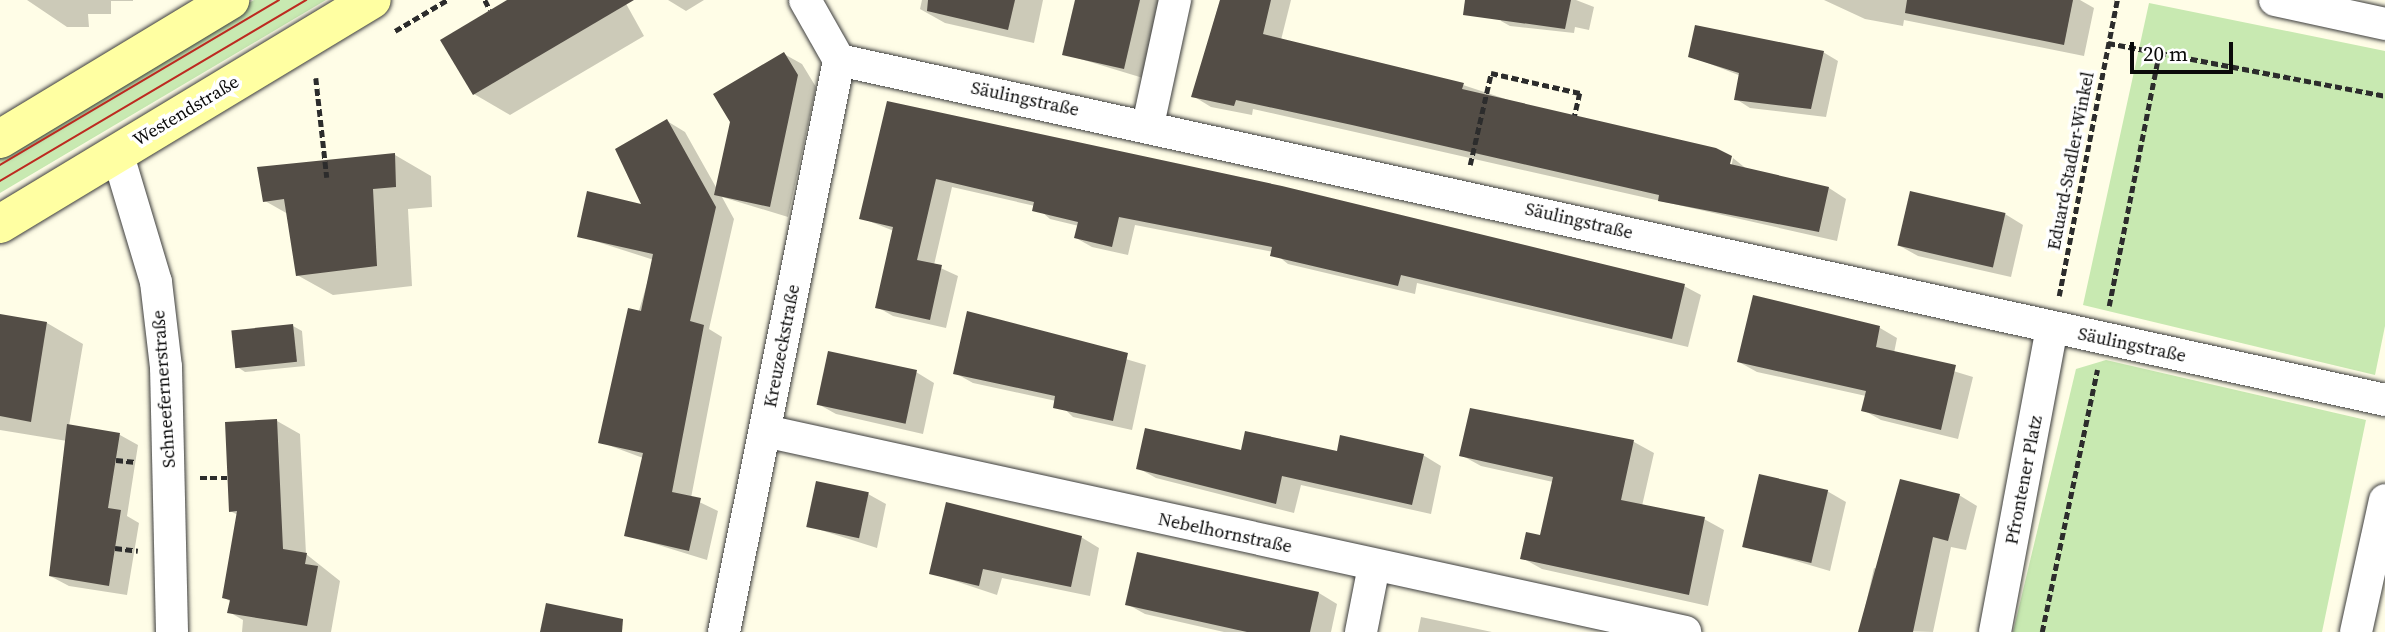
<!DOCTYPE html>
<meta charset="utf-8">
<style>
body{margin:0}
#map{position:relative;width:2385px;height:632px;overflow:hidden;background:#fffde7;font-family:"Source Serif 4",serif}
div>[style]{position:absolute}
.green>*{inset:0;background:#c8e9b1}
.shadow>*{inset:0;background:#0003}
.building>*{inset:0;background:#534d46;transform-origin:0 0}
.path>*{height:4.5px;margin-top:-2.25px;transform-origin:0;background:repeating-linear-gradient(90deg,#2c2c2c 0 7px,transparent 0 10.5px)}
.roads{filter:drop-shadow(0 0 2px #3d3d3d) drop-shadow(0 0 2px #3d3d3d)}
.minor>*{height:32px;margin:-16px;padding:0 16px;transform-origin:16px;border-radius:16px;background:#fff}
.secondary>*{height:38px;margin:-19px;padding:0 19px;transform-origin:19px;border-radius:19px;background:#ffffa2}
.tram>*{height:2px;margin:-1px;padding:0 1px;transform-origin:1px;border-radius:1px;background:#bd2a20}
span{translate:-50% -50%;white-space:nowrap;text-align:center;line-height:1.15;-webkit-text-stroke:7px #fff;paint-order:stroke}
.street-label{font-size:18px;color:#0a0a0a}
.scale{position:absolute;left:2130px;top:42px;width:103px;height:32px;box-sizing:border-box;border:4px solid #0a0a0a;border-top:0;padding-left:9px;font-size:21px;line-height:24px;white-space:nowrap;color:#0a0a0a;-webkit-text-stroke:5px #fff;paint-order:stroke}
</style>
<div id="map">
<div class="green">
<i style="clip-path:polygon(254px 0,326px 0,0 193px,0 153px)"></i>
<i style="clip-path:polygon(2149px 3px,2385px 51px,2385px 326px,2375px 375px,2083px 305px)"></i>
<i style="clip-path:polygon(2106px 360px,2366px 420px,2322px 632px,2013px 632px,2076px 369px)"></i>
</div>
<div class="shadow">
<i style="clip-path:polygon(27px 0,133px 0,133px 1px,111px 1px,111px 14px,88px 14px,89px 27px,67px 27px)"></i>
<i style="clip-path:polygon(510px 0,624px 0,644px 36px,510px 115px,474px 94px,442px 40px)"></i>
<i style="clip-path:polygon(668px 0,704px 0,686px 11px)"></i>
<i style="clip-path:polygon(922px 0,1043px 0,1034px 43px,945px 23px,920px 9px)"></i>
<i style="clip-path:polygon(1077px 0,1161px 0,1143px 78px,1064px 54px)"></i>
<i style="clip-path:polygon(1220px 0,1291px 0,1281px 40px,1463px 85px,1730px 173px,1733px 158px,1748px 170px,1829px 188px,1846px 199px,1837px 241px,1253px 109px,1252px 115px,1211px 107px,1193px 96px)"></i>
<i style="clip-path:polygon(1505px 0,1576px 0,1594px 7px,1589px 30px,1575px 27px,1574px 33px,1510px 26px,1501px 21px)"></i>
<i style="clip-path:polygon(1824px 0,2080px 0,2094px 8px,2084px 56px,1904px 20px,1903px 26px,1865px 19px)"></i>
<i style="clip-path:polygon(1823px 52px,1838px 61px,1826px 117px,1750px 108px,1736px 99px,1741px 76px,1690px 56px)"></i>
<i style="clip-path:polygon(784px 54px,802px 64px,816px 87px,788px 217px,722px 197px,734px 219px,709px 329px,722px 337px,691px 498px,718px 511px,707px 560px,626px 535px,643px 458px,600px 442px,654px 260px,579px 236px,645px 206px,667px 121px,685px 132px,717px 189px)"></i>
<i style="clip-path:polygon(888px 103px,1684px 286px,1701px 295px,1688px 347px,1417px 283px,1415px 294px,1288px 264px,1273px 252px,1135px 225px,1128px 255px,1092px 247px,1076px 238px,1079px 226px,1050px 219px,1035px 206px,952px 187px,934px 265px,958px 276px,946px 328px,893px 316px,877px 307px,894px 231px,861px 218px)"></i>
<i style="clip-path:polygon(395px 155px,431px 176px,432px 207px,408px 209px,412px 286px,333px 295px,297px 275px,288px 214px,265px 201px)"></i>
<i style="clip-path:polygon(2005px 214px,2023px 225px,2011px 277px,1918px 256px,1900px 246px)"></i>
<i style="clip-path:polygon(1754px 297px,1880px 328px,1897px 338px,1894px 353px,1973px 377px,1958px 439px,1881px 420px,1863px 410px,1866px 396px,1757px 372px,1739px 362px)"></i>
<i style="clip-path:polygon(969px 313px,1146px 365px,1132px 430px,1073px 417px,1056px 401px,973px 383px,955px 373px)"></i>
<i style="clip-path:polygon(0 316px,47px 323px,83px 344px,69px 426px,120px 435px,138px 445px,127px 516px,139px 523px,127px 595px,69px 586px,50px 576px,67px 441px,0 430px)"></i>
<i style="clip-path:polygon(293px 326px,302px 331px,305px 366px,245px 372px,236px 366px)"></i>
<i style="clip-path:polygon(916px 372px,934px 383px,923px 434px,836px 414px,818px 404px)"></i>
<i style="clip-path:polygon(1471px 410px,1634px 442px,1654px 453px,1642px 506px,1704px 519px,1724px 530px,1708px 606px,1542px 569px,1522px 558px,1542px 537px,1553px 482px,1481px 466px,1461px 455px)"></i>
<i style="clip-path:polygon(277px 421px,300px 434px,306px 554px,340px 581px,331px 632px,242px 632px,243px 620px,229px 612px,231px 602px,224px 597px,238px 515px,230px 511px)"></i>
<i style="clip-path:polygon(1242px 452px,1423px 455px,1441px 466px,1431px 514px,1301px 485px,1294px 513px,1156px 478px,1138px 468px)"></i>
<i style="clip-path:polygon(1827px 491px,1846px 502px,1830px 571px,1745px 546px)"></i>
<i style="clip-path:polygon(868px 494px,886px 504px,877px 548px,808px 526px)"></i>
<i style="clip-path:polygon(1959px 495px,1977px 506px,1966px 550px,1951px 547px,1933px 632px,1860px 630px,1874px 568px,1880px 570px)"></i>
<i style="clip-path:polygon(1081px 537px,1099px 548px,1090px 596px,1002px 578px,997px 595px,931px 573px)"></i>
<i style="clip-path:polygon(1139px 554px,1319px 593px,1337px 604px,1331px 632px,1224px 632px,1145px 614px,1127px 604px)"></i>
<i style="clip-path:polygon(1421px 617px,1492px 632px,1418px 632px)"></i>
</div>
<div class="building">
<i style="clip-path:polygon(507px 0,634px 0,473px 95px,440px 40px)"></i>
<i style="clip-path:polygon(928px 0,1015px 0,1008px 30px,927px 11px)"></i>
<i style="clip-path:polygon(1075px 0,1140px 0,1124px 69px,1062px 55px)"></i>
<i style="clip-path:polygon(1220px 0,1271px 0,1263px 34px,1464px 83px,1462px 89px,1716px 148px,1732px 156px,1730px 164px,1829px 187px,1819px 232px,1658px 201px,1659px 195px,1352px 125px,1236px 100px,1234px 106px,1191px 97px)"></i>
<i style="clip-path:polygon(1465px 0,1571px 0,1565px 29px,1463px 15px)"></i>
<i style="clip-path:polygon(1907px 0,2073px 0,2064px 45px,1905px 13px)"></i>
<i style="clip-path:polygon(1695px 25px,1824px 51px,1811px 109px,1734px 100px,1739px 73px,1688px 57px)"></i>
<i style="clip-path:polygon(784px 52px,798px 75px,770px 207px,714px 195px,730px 122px,713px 94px)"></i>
<i style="clip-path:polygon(887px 101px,1282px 186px,1685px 284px,1672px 339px,1401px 275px,1398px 286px,1270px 256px,1272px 247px,1119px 217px,1112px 247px,1074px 238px,1078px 222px,1032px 211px,1034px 202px,936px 179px,917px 260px,942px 265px,930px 320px,875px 308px,893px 227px,859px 219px)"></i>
<i style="clip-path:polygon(667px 119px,716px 207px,690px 321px,704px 325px,672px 492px,701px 498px,689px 551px,624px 536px,643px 453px,598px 443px,628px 308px,641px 311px,653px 254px,577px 237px,587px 191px,641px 204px,615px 149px)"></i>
<i style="clip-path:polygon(395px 153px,396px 187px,373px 189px,377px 266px,296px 276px,284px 199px,263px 202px,257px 167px)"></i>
<i style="left:1910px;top:191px;width:98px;height:56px;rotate:13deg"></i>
<i style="clip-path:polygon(1753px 295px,1880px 326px,1876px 347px,1956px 365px,1941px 430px,1861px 411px,1866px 391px,1737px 362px)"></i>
<i style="clip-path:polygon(967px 311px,1128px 353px,1113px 421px,1053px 408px,1055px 396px,953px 374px)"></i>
<i style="clip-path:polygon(0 314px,47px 322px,31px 422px,0 416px)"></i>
<i style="left:293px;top:324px;width:38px;height:62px;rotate:84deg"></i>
<i style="left:828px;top:351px;width:91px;height:55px;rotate:12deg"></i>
<i style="clip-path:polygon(1470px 408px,1634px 440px,1621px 500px,1705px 517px,1689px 595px,1520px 559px,1526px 532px,1540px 535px,1553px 477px,1459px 456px)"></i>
<i style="clip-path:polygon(277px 419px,283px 549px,307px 553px,305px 564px,318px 566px,307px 626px,227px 613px,230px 600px,222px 598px,237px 511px,229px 512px,225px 422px)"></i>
<i style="clip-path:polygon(67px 424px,120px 433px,108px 508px,121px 510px,109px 586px,49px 576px)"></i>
<i style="clip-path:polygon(1145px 428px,1241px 450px,1245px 431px,1337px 451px,1340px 435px,1424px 454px,1412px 505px,1282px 476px,1276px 504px,1136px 469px)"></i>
<i style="left:1759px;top:474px;width:71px;height:75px;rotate:13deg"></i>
<i style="clip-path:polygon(1900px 479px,1960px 494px,1948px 541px,1933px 537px,1913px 632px,1858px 632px)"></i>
<i style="left:816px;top:481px;width:54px;height:47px;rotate:12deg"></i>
<i style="clip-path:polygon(946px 502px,1082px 536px,1071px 587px,983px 569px,979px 586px,929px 574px)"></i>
<i style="clip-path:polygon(1137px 552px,1319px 592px,1310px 632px,1247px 632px,1125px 605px)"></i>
<i style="clip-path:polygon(546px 603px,623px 619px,622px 632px,540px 632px)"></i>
</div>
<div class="path">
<i style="left:485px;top:0;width:11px;rotate:63deg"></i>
<i style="left:395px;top:31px;width:61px;rotate:-30.8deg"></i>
<i style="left:2108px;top:43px;width:282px;rotate:10.8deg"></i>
<i style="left:316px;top:78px;width:100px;rotate:83.7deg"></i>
<i style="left:1470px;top:165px;width:94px;rotate:-77.1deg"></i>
<i style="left:1491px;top:73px;width:91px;rotate:12.7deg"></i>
<i style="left:1580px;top:93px;width:23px;rotate:103deg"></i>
<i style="left:2059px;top:296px;width:302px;rotate:-78.9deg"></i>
<i style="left:2109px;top:306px;width:258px;rotate:-78.8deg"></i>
<i style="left:116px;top:460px;width:20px;rotate:6deg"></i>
<i style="left:200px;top:478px;width:27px"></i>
<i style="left:115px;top:548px;width:23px;rotate:7deg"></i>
<i style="left:2042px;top:632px;width:268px;rotate:-78.1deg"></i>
</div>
<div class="roads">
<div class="minor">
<i style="left:805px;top:0;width:69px;rotate:60.5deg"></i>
<i style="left:839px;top:60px;width:1583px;rotate:12.4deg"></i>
<i style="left:2275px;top:0;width:113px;rotate:12.3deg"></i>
<i style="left:1148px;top:125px;width:128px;rotate:-77.8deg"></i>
<i style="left:117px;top:152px;width:136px;rotate:73.3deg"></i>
<i style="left:156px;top:282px;width:86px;rotate:83.3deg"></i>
<i style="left:166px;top:367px;width:265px;rotate:88.7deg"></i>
<i style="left:765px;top:431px;width:942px;rotate:12.32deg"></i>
<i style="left:724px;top:632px;width:583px;rotate:-78.63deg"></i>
<i style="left:1361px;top:632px;width:67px;rotate:-78.9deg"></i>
<i style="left:1995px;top:632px;width:310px;rotate:-79.4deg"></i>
<i style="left:2356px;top:632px;width:135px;rotate:-77.6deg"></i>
</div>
<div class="secondary">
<i style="left:0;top:139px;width:269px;rotate:-31.1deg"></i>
<i style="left:0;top:224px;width:434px;rotate:-31.1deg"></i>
</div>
</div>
<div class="tram">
<i style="left:0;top:165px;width:324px;rotate:-30.6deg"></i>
<i style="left:0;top:181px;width:356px;rotate:-30.6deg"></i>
</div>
<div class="street-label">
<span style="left:1025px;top:99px;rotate:12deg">Säulingstraße</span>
<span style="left:186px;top:111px;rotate:-31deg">Westendstraße</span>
<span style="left:2071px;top:161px;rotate:-79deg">Eduard-Stadler-Winkel</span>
<span style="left:1579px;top:221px;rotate:13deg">Säulingstraße</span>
<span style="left:2132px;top:345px;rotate:12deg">Säulingstraße</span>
<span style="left:782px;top:346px;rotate:-79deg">Kreuzeckstraße</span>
<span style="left:164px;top:389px;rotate:-94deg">Schneefernerstraße</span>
<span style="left:2024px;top:480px;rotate:-79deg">Pfrontener Platz</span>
<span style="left:1225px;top:533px;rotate:12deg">Nebelhornstraße</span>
</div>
<div class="scale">20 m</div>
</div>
